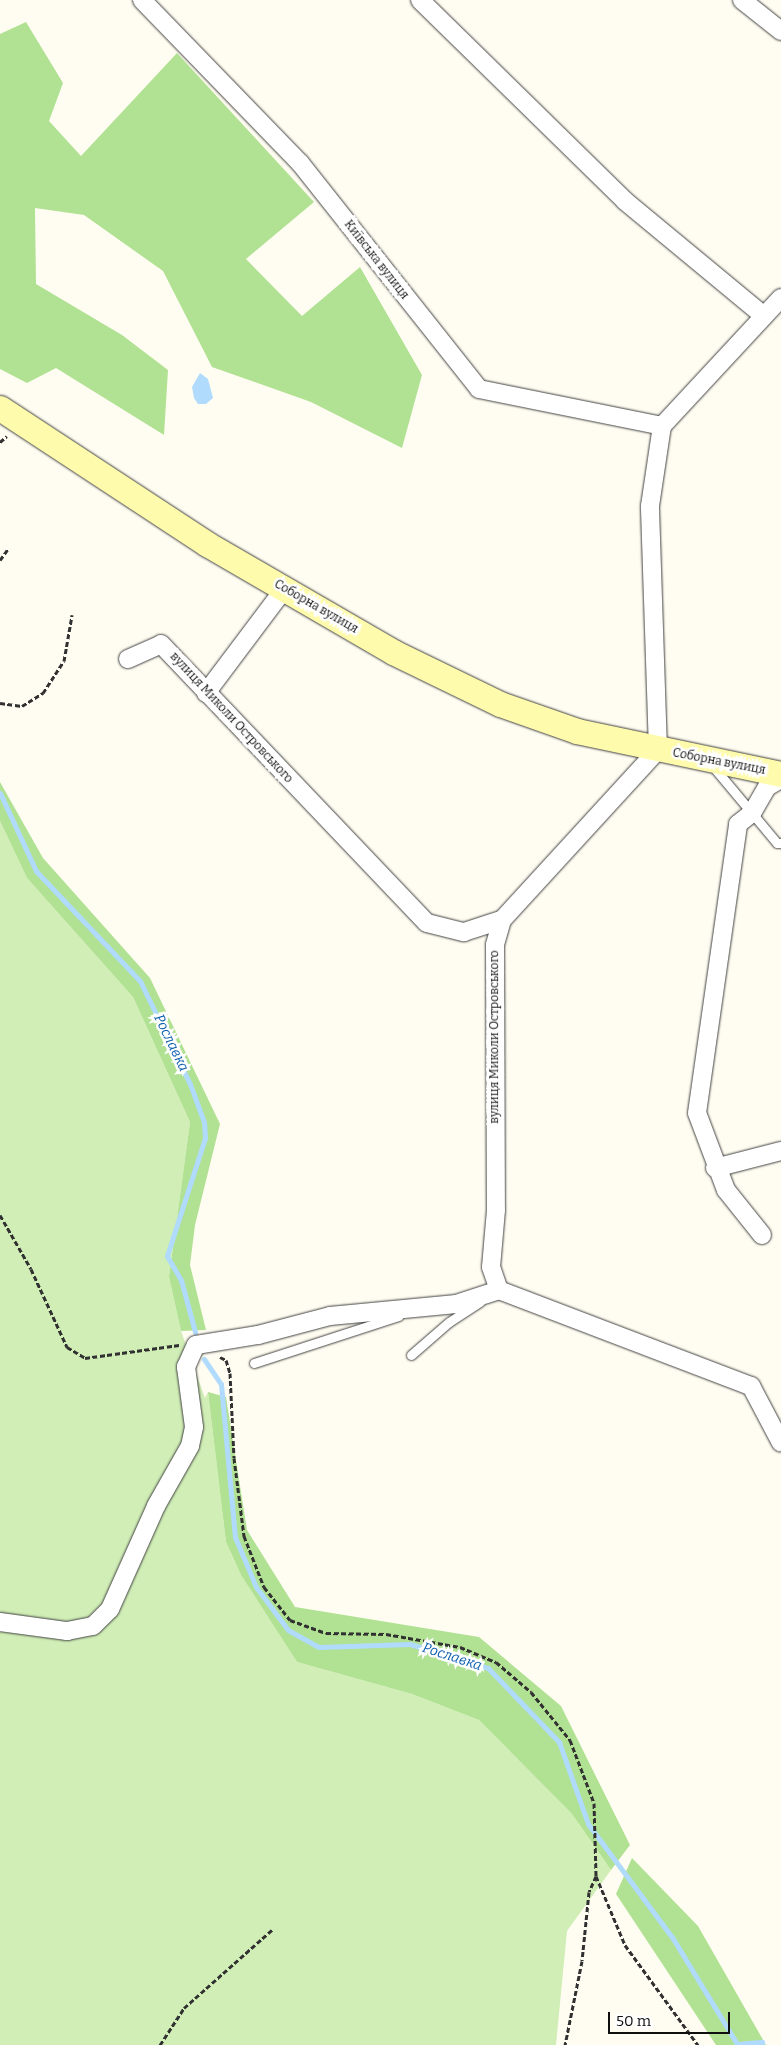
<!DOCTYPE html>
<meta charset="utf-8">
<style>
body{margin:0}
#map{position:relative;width:781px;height:2045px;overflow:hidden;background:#fffdf1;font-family:Bitter,serif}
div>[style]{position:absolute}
.green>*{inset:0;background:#d0eeb6}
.forest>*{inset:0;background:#b1e193}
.water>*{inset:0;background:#b0dbfc}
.stream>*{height:5px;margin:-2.5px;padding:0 2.5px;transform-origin:2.5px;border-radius:2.5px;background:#b0dbfc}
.path>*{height:3px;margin-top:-1.5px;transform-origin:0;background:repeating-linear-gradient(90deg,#313131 0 5px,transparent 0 7.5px)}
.roads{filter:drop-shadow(0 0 1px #424242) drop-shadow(0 0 1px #424242)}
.lane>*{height:9px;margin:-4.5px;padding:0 4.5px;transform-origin:4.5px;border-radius:4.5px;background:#fff}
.street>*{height:18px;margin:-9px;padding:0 9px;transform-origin:9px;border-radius:9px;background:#fff}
.secondary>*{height:25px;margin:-12.5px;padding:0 12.5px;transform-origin:12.5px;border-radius:12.5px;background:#fffbac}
span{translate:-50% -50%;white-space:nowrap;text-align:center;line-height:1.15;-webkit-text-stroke:5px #fff;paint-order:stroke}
.street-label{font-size:12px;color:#0f0f0f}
.water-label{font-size:14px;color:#0a5daf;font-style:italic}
.scale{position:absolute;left:608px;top:2012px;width:122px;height:22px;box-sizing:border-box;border:2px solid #0f0f0f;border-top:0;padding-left:6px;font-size:15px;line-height:18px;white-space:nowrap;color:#0f0f0f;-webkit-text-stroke:4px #fff;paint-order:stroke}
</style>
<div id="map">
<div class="green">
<i style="clip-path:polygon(0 821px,27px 878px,133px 997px,190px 1122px,169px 1277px,181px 1331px,205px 1398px,208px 1392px,226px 1542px,241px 1575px,297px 1662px,412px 1694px,479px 1720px,572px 1814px,611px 1870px,567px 1931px,556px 2045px,0 2045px)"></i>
</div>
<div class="forest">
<i style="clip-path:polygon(26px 22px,63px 83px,49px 121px,81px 156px,177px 53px,314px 202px,246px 259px,302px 316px,360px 267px,422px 375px,402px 448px,311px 402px,212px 367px,163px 271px,84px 215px,35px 208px,36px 284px,122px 335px,168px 370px,164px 435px,56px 368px,27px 383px,0 369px,0 34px)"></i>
<i style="clip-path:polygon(0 782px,43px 858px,150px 978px,220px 1124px,195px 1225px,190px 1265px,206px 1330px,181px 1331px,169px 1277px,190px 1122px,133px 997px,27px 878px,0 821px)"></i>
<i style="clip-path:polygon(208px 1392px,226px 1397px,247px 1530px,295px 1607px,479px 1637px,561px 1706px,630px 1845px,611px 1870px,572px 1814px,479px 1720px,412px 1694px,297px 1662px,241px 1575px,226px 1542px)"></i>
<i style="clip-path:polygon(632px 1858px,698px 1926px,766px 2045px,716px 2045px,616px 1894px)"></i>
</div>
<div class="water">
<i style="clip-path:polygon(200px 373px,208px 379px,213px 398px,206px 404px,198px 404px,194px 398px,192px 387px)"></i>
</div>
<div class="stream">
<i style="left:0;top:793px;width:86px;rotate:65.2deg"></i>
<i style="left:36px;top:871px;width:151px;rotate:46.6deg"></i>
<i style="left:140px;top:981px;width:114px;rotate:64.1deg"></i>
<i style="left:190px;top:1084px;width:40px;rotate:69.8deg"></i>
<i style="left:204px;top:1122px;width:16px;rotate:86deg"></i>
<i style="left:205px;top:1138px;width:124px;rotate:107.9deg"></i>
<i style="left:167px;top:1256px;width:28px;rotate:60deg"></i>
<i style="left:181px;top:1280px;width:54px;rotate:74.9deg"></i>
<i style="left:204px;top:1359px;width:30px;rotate:56deg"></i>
<i style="left:221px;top:1384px;width:154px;rotate:84.8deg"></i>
<i style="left:235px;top:1537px;width:54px;rotate:67.2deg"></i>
<i style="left:256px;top:1587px;width:54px;rotate:53.3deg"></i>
<i style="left:288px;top:1630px;width:35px;rotate:29deg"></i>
<i style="left:319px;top:1647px;width:91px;rotate:-1.9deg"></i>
<i style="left:410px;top:1644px;width:82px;rotate:17.1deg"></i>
<i style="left:488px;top:1668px;width:103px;rotate:46.2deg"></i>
<i style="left:559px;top:1742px;width:87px;rotate:70.5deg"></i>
<i style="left:588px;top:1824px;width:141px;rotate:53.4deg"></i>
<i style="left:672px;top:1937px;width:125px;rotate:58.7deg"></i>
<i style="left:737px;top:2044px;width:25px;rotate:-5deg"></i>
<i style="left:762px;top:2042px;width:3px;rotate:90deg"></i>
</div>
<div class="path">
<i style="left:0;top:442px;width:9px;rotate:-41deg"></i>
<i style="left:0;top:560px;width:14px;rotate:-54deg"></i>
<i style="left:0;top:703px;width:22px;rotate:8deg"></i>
<i style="left:22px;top:706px;width:25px;rotate:-32deg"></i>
<i style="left:43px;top:693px;width:38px;rotate:-57deg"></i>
<i style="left:64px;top:661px;width:47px;rotate:-80.1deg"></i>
<i style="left:0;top:1215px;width:62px;rotate:60.1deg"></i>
<i style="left:31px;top:1269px;width:86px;rotate:65.2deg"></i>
<i style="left:67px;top:1347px;width:21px;rotate:31deg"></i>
<i style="left:85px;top:1358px;width:95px;rotate:-7.9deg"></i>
<i style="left:220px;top:1357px;width:7px;rotate:27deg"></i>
<i style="left:226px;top:1360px;width:14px;rotate:73deg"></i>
<i style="left:230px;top:1373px;width:85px;rotate:87.3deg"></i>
<i style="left:234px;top:1458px;width:79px;rotate:82.7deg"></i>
<i style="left:244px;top:1536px;width:55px;rotate:68.6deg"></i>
<i style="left:264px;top:1587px;width:42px;rotate:51.8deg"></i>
<i style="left:290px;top:1620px;width:38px;rotate:20deg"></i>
<i style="left:326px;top:1633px;width:60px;rotate:1deg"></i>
<i style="left:386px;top:1634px;width:75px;rotate:10deg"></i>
<i style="left:460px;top:1647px;width:39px;rotate:23deg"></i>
<i style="left:496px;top:1662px;width:46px;rotate:40.6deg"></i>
<i style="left:531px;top:1692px;width:62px;rotate:50.9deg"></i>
<i style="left:570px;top:1740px;width:67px;rotate:69.1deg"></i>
<i style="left:594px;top:1803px;width:73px;rotate:88.4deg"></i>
<i style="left:596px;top:1876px;width:17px;rotate:114deg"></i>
<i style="left:589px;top:1892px;width:69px;rotate:95.8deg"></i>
<i style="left:582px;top:1961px;width:86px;rotate:101.4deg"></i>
<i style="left:596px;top:1876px;width:75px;rotate:67.2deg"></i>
<i style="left:625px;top:1945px;width:124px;rotate:53.9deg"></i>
<i style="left:160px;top:2045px;width:44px;rotate:-57deg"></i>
<i style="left:184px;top:2008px;width:118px;rotate:-41.6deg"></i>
</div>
<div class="roads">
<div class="lane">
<i style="left:711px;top:764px;width:103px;rotate:50.1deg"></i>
<i style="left:777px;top:843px;width:4px"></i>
<i style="left:411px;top:1355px;width:50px;rotate:-41deg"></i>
<i style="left:449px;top:1322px;width:37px;rotate:-33deg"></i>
<i style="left:254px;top:1363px;width:152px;rotate:-18deg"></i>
</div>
<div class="street">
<i style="left:142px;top:0;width:227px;rotate:45.9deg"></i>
<i style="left:300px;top:163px;width:288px;rotate:51.6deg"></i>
<i style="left:479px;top:389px;width:187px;rotate:11.4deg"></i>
<i style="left:420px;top:0;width:287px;rotate:44.4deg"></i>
<i style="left:625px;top:201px;width:180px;rotate:39.6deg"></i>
<i style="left:742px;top:0;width:50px;rotate:38.5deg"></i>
<i style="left:128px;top:659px;width:36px;rotate:-24deg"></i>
<i style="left:161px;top:644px;width:385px;rotate:46.4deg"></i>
<i style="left:427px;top:923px;width:38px;rotate:14deg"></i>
<i style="left:464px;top:932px;width:40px;rotate:-18deg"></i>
<i style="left:502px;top:920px;width:26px;rotate:106deg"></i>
<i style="left:495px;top:945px;width:265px;rotate:89.8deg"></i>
<i style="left:496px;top:1210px;width:57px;rotate:95deg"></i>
<i style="left:491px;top:1267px;width:24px;rotate:71deg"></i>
<i style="left:499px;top:1290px;width:270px;rotate:20.9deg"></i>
<i style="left:751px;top:1386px;width:64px;rotate:62.2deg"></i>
<i style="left:206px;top:693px;width:130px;rotate:-53.1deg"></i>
<i style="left:502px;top:920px;width:231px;rotate:-47.5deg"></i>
<i style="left:658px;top:750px;width:244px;rotate:-91.9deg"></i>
<i style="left:650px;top:506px;width:81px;rotate:-81.5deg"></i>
<i style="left:662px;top:426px;width:175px;rotate:-47.1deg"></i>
<i style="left:715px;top:1168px;width:68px;rotate:-14.4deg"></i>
<i style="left:762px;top:1235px;width:58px;rotate:-128.7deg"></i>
<i style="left:726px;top:1190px;width:82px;rotate:-110.6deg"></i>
<i style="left:697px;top:1113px;width:292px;rotate:-81.9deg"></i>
<i style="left:738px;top:824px;width:18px;rotate:-38deg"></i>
<i style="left:752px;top:813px;width:30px;rotate:-60deg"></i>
<i style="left:767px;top:787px;width:16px;rotate:-30deg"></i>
<i style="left:0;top:1622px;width:68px;rotate:7.7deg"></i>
<i style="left:67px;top:1631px;width:26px;rotate:-11deg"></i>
<i style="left:93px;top:1626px;width:24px;rotate:-45deg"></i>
<i style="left:110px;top:1609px;width:113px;rotate:-65.9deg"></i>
<i style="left:156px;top:1506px;width:69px;rotate:-60.5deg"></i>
<i style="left:190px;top:1446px;width:19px;rotate:-78deg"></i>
<i style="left:194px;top:1427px;width:61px;rotate:-97.6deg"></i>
<i style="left:186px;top:1367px;width:24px;rotate:-66deg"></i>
<i style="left:196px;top:1345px;width:63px;rotate:-9.2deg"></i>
<i style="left:258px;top:1335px;width:74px;rotate:-14.8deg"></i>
<i style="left:330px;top:1316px;width:127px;rotate:-5.4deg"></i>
<i style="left:456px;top:1304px;width:45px;rotate:-18deg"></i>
</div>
<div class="secondary">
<i style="left:0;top:408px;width:248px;rotate:33.3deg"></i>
<i style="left:207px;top:544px;width:215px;rotate:30.1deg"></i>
<i style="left:393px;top:652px;width:119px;rotate:25.9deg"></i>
<i style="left:500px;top:704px;width:82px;rotate:19.3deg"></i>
<i style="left:577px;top:731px;width:208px;rotate:11.9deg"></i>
</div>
</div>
<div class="street-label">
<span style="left:376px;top:260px;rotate:52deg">Київська вулиця</span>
<span style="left:316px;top:607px;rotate:30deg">Соборна вулиця</span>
<span style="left:231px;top:718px;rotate:47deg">вулиця Миколи Островського</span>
<span style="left:719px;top:762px;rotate:11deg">Соборна вулиця</span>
<span style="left:495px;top:1037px;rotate:-90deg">вулиця Миколи Островського</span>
</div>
<div class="water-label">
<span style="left:171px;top:1043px;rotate:64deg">Рославка</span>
<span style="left:452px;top:1657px;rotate:18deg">Рославка</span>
</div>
<div class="scale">50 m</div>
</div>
